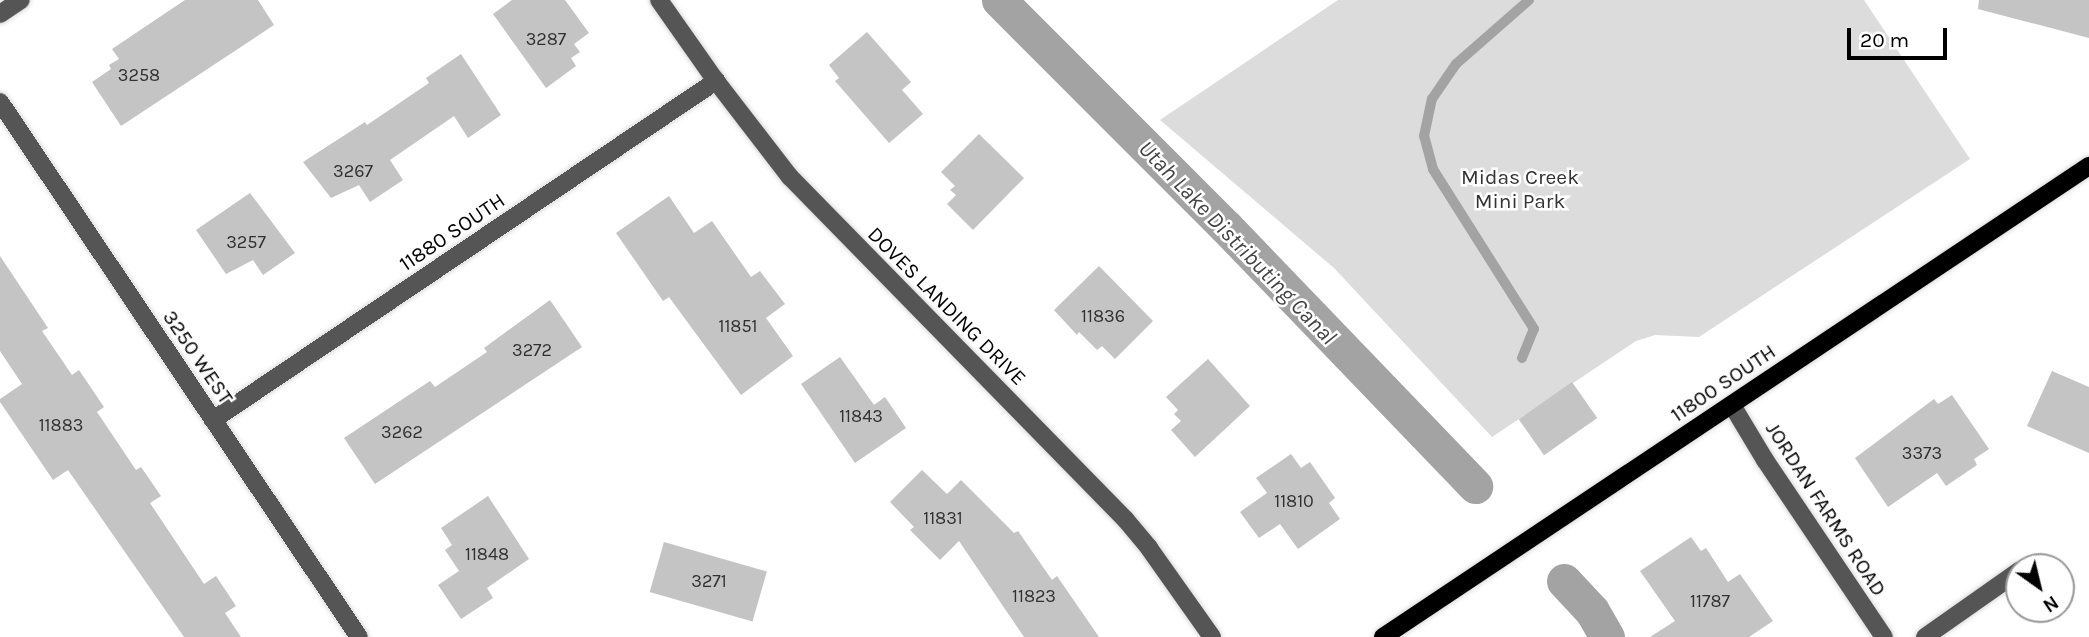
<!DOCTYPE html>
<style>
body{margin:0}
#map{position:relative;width:2089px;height:637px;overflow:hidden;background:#fff;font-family:Karla,sans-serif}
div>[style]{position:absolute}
.green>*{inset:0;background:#dcdcdc}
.stream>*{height:10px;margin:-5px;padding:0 5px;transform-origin:5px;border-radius:5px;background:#a3a3a3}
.canal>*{height:35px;margin:-17.5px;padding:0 17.5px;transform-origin:17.5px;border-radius:17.5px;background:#a3a3a3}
.building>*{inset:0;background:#c4c4c4;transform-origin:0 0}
.roads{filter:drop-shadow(0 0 2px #dbdbdb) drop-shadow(0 0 2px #dbdbdb)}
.minor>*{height:18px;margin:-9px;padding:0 9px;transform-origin:9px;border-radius:9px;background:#555}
.major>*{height:18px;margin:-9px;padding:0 9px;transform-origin:9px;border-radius:9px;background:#000}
span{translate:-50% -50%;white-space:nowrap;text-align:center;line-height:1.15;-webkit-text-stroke:5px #fff;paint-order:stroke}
.number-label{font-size:18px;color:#313131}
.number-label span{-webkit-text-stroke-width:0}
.park-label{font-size:21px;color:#333}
.street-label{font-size:21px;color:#000}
.water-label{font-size:23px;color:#444;font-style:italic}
.north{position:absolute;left:2005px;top:553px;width:70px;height:70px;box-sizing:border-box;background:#fff;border:2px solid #999;border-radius:50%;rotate:146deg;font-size:19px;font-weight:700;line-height:28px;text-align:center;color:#000}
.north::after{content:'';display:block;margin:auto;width:24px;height:32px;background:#000;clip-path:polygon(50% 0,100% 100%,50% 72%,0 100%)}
.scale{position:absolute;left:1847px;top:28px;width:100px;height:32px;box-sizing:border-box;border:4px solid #000;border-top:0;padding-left:9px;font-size:21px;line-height:24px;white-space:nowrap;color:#000;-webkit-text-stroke:5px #fff;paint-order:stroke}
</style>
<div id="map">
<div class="green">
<i style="clip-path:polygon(1338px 0,1864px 0,1970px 159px,1699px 337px,1655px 335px,1636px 341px,1492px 437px,1334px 268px,1160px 120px)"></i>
</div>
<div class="stream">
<i style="left:1522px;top:358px;width:31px;rotate:-68deg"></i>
<i style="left:1534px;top:329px;width:189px;rotate:-122.3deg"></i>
<i style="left:1433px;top:169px;width:34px;rotate:-105deg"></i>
<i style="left:1424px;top:136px;width:38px;rotate:-78deg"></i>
<i style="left:1432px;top:99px;width:42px;rotate:-55.6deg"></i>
<i style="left:1456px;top:64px;width:97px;rotate:-41.2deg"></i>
</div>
<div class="canal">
<i style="left:999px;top:0;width:320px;rotate:45deg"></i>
<i style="left:1225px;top:226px;width:361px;rotate:46.1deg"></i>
<i style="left:1564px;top:581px;width:41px;rotate:47deg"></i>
<i style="left:1592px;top:611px;width:30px;rotate:60deg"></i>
</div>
<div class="building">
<i style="clip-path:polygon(185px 0,258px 0,274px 25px,121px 126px,92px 82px,111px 69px,109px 65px,119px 59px,112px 49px)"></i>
<i style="clip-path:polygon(512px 0,565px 0,589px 33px,574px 44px,580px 52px,571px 58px,576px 66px,546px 88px,493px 14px)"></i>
<i style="clip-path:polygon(1979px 0,2089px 0,2089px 38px,1978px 9px)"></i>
<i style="clip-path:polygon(867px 32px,911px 82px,902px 90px,923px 114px,889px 143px,835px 81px,839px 78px,829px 65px)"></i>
<i style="clip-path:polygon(461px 54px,501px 115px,468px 138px,454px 116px,390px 160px,403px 180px,370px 202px,359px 185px,331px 198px,303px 162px,365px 122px,367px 125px,429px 83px,426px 78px)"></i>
<i style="clip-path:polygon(979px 134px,1024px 178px,973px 230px,947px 204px,956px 195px,950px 190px,955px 186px,941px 172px)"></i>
<i style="clip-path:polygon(250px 193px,295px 253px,263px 275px,253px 260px,226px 274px,196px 230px)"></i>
<i style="clip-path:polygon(669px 196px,694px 233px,712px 221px,751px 277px,760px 271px,785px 304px,766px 318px,793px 356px,741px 395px,669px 297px,663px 301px,616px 233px)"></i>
<i style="clip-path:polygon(0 256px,48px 328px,42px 331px,72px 375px,79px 370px,104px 407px,97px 412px,136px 470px,141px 467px,161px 496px,150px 503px,204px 584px,216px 576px,236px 606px,225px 613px,241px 637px,184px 637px,68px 470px,53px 480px,0 402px,0 399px,22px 384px,0 351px)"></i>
<i style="clip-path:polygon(1099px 266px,1153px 321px,1115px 359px,1102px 346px,1097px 350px,1079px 332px,1077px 335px,1054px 310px)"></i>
<i style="clip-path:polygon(550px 300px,582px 347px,375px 484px,344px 438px,430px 381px,435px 387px,487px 352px,484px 348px)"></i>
<i style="clip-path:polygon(840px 357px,874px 405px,885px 397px,906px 428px,855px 463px,801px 384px)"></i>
<i style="clip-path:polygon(1208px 359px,1250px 406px,1195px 457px,1171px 430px,1181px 421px,1174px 414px,1178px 410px,1166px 397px)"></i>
<i style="clip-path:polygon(2052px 371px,2089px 387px,2089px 453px,2027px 426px)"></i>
<i style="left:1572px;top:382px;width:44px;height:65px;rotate:55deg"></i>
<i style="clip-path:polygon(1952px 395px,1989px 449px,1974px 459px,1977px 465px,1946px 486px,1937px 473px,1888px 507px,1855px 458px,1934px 399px,1938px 404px)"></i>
<i style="clip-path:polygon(1291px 454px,1301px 468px,1310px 462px,1335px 498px,1329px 503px,1340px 519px,1298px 549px,1280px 524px,1259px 538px,1240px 512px,1267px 493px,1256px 478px)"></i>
<i style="clip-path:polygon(922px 470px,947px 494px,961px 480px,1014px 533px,1018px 531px,1052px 580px,1057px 576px,1099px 637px,1024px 637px,959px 541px,940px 560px,910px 530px,914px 527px,890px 502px)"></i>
<i style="clip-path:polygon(488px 496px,529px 559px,487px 588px,493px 598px,461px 619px,438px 585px,459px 571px,445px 550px,452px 545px,441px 528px)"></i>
<i style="clip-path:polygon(1691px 537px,1701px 551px,1706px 548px,1728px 582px,1740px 574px,1773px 621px,1749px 637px,1650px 637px,1675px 621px,1640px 571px)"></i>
<i style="left:664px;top:542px;width:107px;height:52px;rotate:16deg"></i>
</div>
<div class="roads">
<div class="minor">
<i style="left:659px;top:0;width:99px;rotate:54.9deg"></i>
<i style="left:716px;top:81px;width:121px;rotate:52.4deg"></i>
<i style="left:790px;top:177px;width:479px;rotate:45.6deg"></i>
<i style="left:1125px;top:519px;width:38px;rotate:50deg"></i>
<i style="left:1149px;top:548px;width:109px;rotate:54.7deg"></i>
<i style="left:0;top:14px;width:25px;rotate:-34deg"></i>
<i style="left:0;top:102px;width:644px;rotate:56.14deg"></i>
<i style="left:1732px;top:405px;width:64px;rotate:59deg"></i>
<i style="left:1765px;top:460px;width:213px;rotate:56.1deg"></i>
<i style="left:213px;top:420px;width:607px;rotate:-33.98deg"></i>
<i style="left:1925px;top:637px;width:115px;rotate:-35.1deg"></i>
</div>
<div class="major">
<i style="left:1383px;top:637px;width:849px;rotate:-33.71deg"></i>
</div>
</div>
<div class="number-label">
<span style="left:546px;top:39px">3287</span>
<span style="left:139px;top:75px">3258</span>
<span style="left:353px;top:171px">3267</span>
<span style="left:246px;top:242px">3257</span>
<span style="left:1103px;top:316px">11836</span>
<span style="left:738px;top:326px">11851</span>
<span style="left:532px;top:350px">3272</span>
<span style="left:861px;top:416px">11843</span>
<span style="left:61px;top:425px">11883</span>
<span style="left:402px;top:432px">3262</span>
<span style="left:1922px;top:453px">3373</span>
<span style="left:1294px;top:501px">11810</span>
<span style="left:943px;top:518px">11831</span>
<span style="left:487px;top:554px">11848</span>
<span style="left:709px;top:581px">3271</span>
<span style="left:1034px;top:596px">11823</span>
<span style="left:1710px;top:601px">11787</span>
</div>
<div class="park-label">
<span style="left:1520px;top:189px">Midas Creek<br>Mini Park</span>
</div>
<div class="street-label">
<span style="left:452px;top:232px;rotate:-34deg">11880 SOUTH</span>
<span style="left:947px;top:306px;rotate:45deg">DOVES LANDING DRIVE</span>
<span style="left:198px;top:357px;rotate:56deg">3250 WEST</span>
<span style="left:1723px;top:383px;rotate:-34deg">11800 SOUTH</span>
<span style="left:1826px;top:509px;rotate:57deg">JORDAN FARMS ROAD</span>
</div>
<div class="water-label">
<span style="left:1237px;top:243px;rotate:46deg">Utah Lake Distributing Canal</span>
</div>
<div class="north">N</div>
<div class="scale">20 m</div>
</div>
